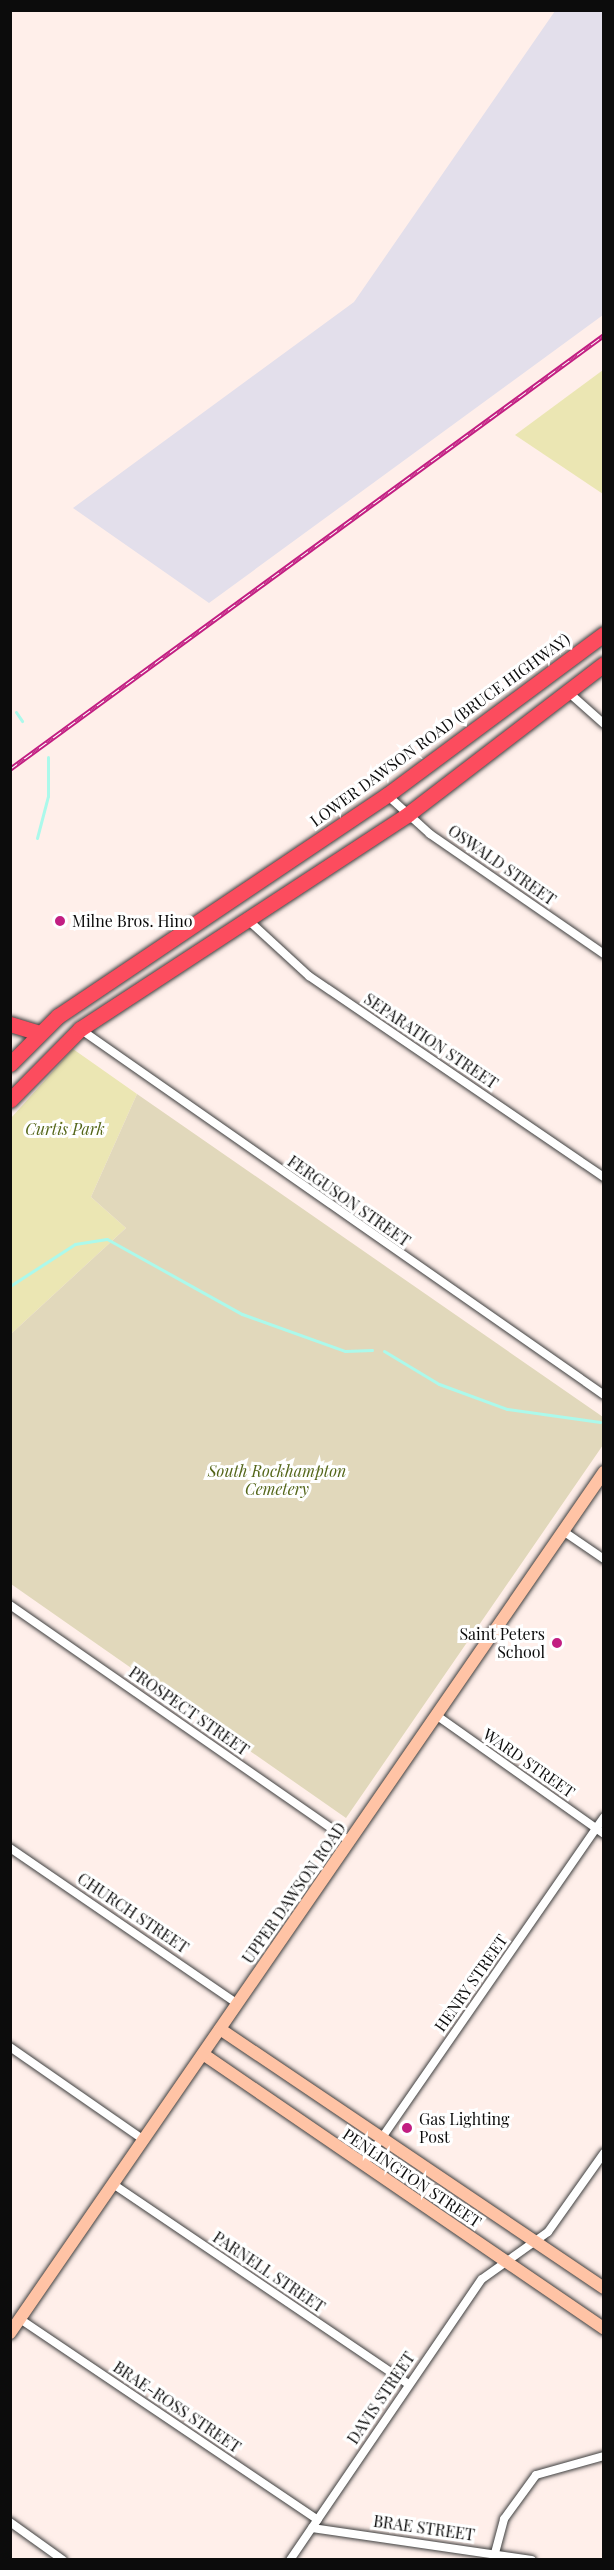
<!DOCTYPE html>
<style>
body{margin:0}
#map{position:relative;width:614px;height:2570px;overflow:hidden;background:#ffefea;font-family:"Playfair Display",serif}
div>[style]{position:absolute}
.industrial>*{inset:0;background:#e3dfeb}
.green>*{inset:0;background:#ebe6b3}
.cemetery>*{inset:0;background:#e1d8bb}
.stream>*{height:3px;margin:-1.5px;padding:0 1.5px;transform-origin:1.5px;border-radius:1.5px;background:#acf9eb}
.roads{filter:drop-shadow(0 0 2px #3f3f3f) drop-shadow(0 0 2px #3f3f3f)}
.street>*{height:8px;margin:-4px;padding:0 4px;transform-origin:4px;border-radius:4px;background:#fff}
.secondary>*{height:12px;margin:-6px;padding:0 6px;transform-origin:6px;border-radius:6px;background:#ffc3a5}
.highway>*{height:15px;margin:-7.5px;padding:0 7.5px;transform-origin:7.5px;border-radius:7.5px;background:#fc4c5e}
.rail>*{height:5px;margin-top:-2.5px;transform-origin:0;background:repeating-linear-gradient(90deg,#fff 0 9px,#c21e82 0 18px);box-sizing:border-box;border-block:2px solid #c21e82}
.dots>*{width:16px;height:16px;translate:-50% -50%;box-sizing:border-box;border:3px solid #fff;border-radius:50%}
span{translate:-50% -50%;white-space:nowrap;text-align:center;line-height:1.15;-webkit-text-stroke:6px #fff;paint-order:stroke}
.street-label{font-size:16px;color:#0c0c0c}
.poi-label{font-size:16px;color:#0c0c0c}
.left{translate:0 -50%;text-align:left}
.right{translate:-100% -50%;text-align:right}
.park-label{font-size:16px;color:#546619;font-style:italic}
.frame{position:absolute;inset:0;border:12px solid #0c0c0c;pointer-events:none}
</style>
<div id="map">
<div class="industrial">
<i style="clip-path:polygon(555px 11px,603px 11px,603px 315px,209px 603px,73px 508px,354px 302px)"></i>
</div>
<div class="green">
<i style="clip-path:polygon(603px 370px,603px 494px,515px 435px)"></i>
<i style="clip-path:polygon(73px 1049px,137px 1094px,91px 1197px,126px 1228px,11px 1334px,11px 1118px)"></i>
</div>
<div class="cemetery">
<i style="clip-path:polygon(137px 1094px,603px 1417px,603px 1445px,346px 1818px,11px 1584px,11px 1334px,126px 1228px,91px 1197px)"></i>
</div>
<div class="stream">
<i style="left:16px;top:712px;width:11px;rotate:56deg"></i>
<i style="left:37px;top:838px;width:43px;rotate:-75.3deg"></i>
<i style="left:48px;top:796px;width:39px;rotate:-90deg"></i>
<i style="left:10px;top:1286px;width:77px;rotate:-32.9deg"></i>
<i style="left:75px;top:1244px;width:32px;rotate:-9deg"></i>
<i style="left:107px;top:1239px;width:154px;rotate:29.1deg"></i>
<i style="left:242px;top:1314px;width:109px;rotate:19.8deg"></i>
<i style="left:345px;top:1351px;width:27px;rotate:-2deg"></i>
<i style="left:384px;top:1351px;width:64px;rotate:31deg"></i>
<i style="left:439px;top:1384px;width:72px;rotate:20.2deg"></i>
<i style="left:507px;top:1409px;width:94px;rotate:8deg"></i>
</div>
<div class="roads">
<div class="street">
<i style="left:568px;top:692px;width:48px;rotate:41.6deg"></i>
<i style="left:387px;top:795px;width:58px;rotate:42.2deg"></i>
<i style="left:430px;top:834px;width:211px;rotate:34.6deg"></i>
<i style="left:248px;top:920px;width:83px;rotate:42.6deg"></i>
<i style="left:309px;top:976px;width:357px;rotate:34.3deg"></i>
<i style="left:80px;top:1029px;width:639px;rotate:34.93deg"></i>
<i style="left:563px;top:1531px;width:50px;rotate:34.3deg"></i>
<i style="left:10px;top:1605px;width:414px;rotate:34.8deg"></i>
<i style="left:436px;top:1715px;width:206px;rotate:35.3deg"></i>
<i style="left:10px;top:1848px;width:276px;rotate:34.4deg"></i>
<i style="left:10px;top:2047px;width:163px;rotate:34.8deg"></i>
<i style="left:363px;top:2165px;width:423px;rotate:-55.3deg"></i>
<i style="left:113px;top:2184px;width:356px;rotate:34.1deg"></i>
<i style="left:20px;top:2319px;width:359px;rotate:34deg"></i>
<i style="left:10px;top:2522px;width:65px;rotate:35.6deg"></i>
<i style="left:312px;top:2528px;width:222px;rotate:8.3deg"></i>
<i style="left:495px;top:2553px;width:35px;rotate:-75deg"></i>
<i style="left:504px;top:2519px;width:54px;rotate:-54deg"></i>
<i style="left:536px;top:2475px;width:71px;rotate:-15.6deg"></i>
<i style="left:290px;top:2560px;width:340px;rotate:-55.7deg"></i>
<i style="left:482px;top:2279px;width:81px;rotate:-35.5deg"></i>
<i style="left:548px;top:2232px;width:97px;rotate:-54.7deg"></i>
</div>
<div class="secondary">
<i style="left:220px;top:2029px;width:463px;rotate:34deg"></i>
<i style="left:203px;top:2054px;width:486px;rotate:34.4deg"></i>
<i style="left:10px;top:2333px;width:1046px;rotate:-55.4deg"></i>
</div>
<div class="highway">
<i style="left:10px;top:1024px;width:30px;rotate:17deg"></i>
<i style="left:10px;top:1064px;width:68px;rotate:-45deg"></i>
<i style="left:58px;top:1016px;width:396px;rotate:-33.9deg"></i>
<i style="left:387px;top:795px;width:270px;rotate:-36.6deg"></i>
<i style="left:10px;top:1100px;width:100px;rotate:-45.4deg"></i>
<i style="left:80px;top:1029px;width:391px;rotate:-33.2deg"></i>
<i style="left:407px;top:815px;width:248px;rotate:-37.5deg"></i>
</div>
</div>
<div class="rail">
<i style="left:10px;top:769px;width:736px;rotate:-36.15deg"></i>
</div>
<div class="dots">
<i style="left:60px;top:921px;background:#c21e82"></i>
<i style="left:557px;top:1643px;background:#c21e82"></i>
<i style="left:407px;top:2128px;background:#c21e82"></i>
</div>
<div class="street-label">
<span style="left:440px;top:730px;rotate:-36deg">LOWER DAWSON ROAD (BRUCE HIGHWAY)</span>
<span style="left:502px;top:865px;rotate:35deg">OSWALD STREET</span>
<span style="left:431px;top:1041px;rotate:34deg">SEPARATION STREET</span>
<span style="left:349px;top:1201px;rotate:35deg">FERGUSON STREET</span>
<span style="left:189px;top:1711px;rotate:35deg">PROSPECT STREET</span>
<span style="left:529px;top:1763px;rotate:35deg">WARD STREET</span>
<span style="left:294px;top:1893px;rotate:-55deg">UPPER DAWSON ROAD</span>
<span style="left:133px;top:1913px;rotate:34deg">CHURCH STREET</span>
<span style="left:471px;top:1983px;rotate:-55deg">HENRY STREET</span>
<span style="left:412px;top:2178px;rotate:34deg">PENLINGTON STREET</span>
<span style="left:269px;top:2272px;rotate:34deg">PARNELL STREET</span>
<span style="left:381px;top:2398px;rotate:-56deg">DAVIS STREET</span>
<span style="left:177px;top:2407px;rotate:34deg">BRAE-ROSS STREET</span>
<span style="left:424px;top:2528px;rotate:8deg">BRAE STREET</span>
</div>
<div class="poi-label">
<span class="left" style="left:72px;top:921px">Milne Bros. Hino</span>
<span class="right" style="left:545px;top:1643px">Saint Peters<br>School</span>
<span class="left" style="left:419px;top:2128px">Gas Lighting<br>Post</span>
</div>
<div class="park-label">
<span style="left:65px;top:1129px">Curtis Park</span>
<span style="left:277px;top:1480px">South Rockhampton<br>Cemetery</span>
</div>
<div class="frame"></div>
</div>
